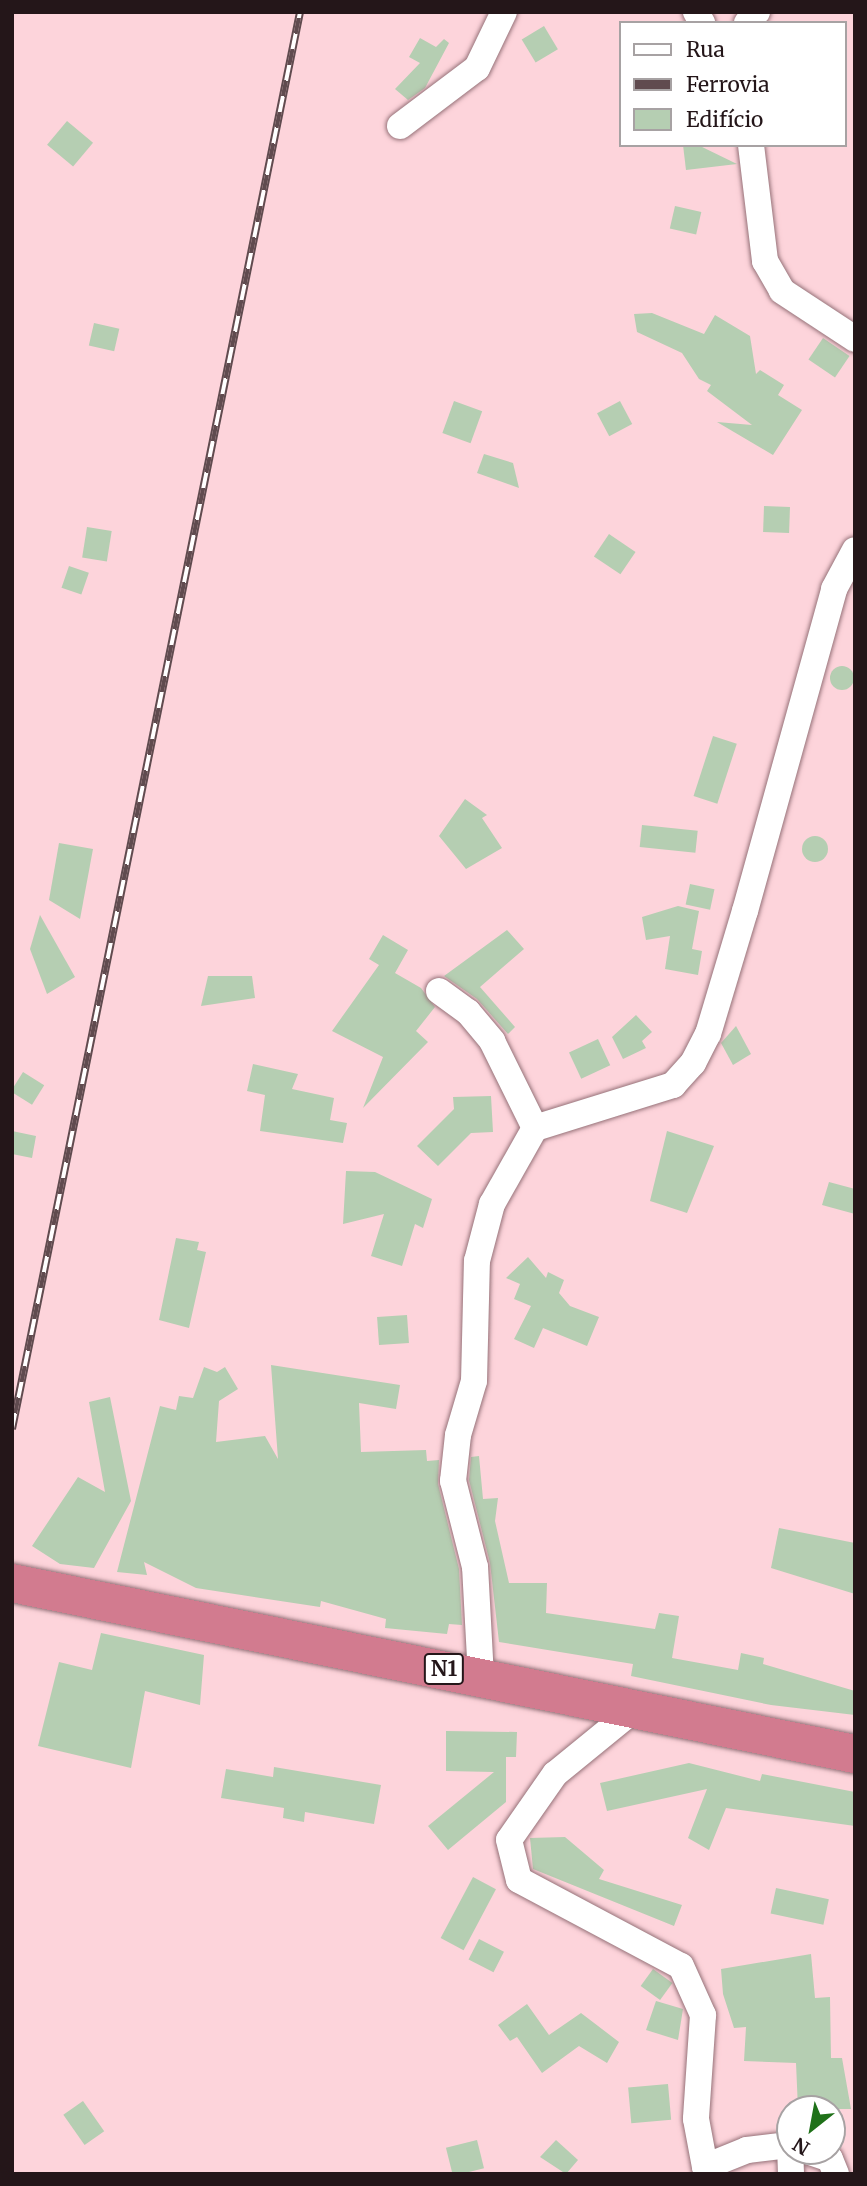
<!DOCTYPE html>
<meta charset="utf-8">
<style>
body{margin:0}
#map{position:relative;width:867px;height:2186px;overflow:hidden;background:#fdd4db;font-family:Merriweather,serif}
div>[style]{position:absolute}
.building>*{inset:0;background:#b5ceb2;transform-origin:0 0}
.round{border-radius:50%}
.roads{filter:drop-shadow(0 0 2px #967279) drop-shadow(0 0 2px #967279)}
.street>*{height:26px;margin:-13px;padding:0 13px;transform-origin:13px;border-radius:13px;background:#fff}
.highway>*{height:38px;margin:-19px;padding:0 19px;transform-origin:19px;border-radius:19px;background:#d27b8f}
.rail>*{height:8px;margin-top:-4px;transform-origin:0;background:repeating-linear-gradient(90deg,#fff 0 16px,#604b4f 0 32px);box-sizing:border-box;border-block:2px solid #604b4f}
span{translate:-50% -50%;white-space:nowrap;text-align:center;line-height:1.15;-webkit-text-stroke:5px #fff;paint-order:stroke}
.shield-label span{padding:2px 5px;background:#fff;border:2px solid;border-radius:5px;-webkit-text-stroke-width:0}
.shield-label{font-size:21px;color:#241619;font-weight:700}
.frame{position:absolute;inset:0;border:14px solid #241619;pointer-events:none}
.legend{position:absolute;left:619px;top:21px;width:228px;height:126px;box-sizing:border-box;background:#fff;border:2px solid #a7a2a3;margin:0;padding:9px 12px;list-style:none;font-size:21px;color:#241619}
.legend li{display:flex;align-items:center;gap:14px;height:35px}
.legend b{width:35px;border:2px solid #a7a2a3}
.north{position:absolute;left:776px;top:2095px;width:70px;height:70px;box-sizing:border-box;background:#fff;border:2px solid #a7a2a3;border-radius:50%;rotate:211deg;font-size:19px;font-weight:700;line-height:28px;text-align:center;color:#241619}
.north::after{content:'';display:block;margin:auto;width:24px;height:32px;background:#1f7119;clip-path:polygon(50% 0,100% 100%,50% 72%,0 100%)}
</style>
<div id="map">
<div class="building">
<i style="left:544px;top:26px;width:27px;height:26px;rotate:59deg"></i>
<i style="clip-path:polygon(420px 38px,436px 47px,444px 39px,449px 43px,425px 88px,408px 100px,395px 89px,420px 63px,409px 57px)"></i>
<i style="left:67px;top:121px;width:34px;height:31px;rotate:40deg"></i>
<i style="clip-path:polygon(683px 145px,698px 145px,737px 164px,686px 170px)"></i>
<i style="left:675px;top:206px;width:27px;height:23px;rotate:13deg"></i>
<i style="clip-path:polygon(652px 313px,704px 334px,715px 315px,750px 336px,756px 374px,760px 370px,784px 385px,778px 395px,802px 410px,773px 455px,717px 422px,752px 425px,707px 391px,711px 385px,699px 379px,682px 353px,637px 332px,634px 314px)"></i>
<i style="left:94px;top:323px;width:26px;height:23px;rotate:13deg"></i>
<i style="left:823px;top:338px;width:32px;height:26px;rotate:34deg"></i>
<i style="left:454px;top:401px;width:30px;height:34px;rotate:20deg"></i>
<i style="left:620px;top:401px;width:26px;height:26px;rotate:62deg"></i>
<i style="clip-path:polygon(484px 454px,513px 463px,519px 488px,477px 473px)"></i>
<i style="left:764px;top:506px;width:26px;height:26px;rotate:2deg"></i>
<i style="left:87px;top:527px;width:25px;height:31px;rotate:9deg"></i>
<i style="left:609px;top:534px;width:32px;height:27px;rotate:34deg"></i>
<i style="left:69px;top:566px;width:21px;height:23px;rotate:19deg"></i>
<i class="round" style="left:830px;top:666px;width:24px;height:24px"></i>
<i style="left:713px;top:736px;width:25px;height:63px;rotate:18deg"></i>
<i style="clip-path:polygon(465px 799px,487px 815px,482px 818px,502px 848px,466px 869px,439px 836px)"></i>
<i style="left:642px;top:825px;width:56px;height:22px;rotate:6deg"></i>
<i class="round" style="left:802px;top:836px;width:26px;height:26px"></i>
<i style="clip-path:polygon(59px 843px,93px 849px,80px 919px,49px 900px)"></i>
<i style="left:690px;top:884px;width:25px;height:21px;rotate:12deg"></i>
<i style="clip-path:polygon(678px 906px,699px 911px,692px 949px,702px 951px,698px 975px,665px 969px,670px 936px,646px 940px,642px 917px)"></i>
<i style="clip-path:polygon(40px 915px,75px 977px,47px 994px,30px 949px)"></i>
<i style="clip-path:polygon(507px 930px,524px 949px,480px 987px,515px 1027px,508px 1034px,477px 999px,444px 976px)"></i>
<i style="clip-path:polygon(383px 935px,408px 950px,395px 973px,421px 988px,435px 1007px,416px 1031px,428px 1042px,363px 1108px,383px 1057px,332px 1031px,379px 965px,369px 959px)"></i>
<i style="clip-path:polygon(208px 976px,252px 976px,255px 998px,201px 1006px)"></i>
<i style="clip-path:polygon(636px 1015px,652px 1032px,642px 1041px,646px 1048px,623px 1059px,612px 1037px)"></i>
<i style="clip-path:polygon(736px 1026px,751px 1054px,733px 1065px,721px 1043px)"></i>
<i style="left:598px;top:1039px;width:29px;height:32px;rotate:65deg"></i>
<i style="clip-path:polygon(253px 1064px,298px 1074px,292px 1089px,334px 1098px,330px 1120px,347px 1123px,343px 1143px,260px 1131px,265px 1095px,247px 1091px)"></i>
<i style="left:23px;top:1072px;width:25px;height:23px;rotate:32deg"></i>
<i style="clip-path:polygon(491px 1096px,493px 1132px,471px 1133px,438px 1166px,417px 1146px,454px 1109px,453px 1097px)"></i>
<i style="clip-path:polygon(12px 1131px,36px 1136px,32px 1158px,12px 1154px)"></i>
<i style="clip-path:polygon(667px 1131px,714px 1146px,687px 1213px,650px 1201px)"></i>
<i style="clip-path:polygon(346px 1171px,375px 1172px,432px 1199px,423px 1228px,415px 1224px,402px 1266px,371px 1256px,384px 1214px,343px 1224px)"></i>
<i style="clip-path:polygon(829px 1182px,855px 1189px,855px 1214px,822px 1205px)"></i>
<i style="clip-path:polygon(176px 1238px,199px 1242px,197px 1250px,206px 1252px,189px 1328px,159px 1320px)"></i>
<i style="clip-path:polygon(528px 1257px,546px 1278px,548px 1272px,564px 1280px,559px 1293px,570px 1306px,599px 1317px,587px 1346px,543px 1328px,534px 1348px,514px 1339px,531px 1306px,514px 1299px,520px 1284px,506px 1278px)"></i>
<i style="left:407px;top:1315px;width:28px;height:30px;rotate:86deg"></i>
<i style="clip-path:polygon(271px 1365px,400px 1385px,396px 1409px,359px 1403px,361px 1452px,426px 1450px,427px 1461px,439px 1460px,438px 1484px,459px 1569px,462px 1625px,449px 1624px,447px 1634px,385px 1628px,386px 1619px,321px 1601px,320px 1607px,196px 1588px,144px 1562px,147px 1575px,117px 1572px,160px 1406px,176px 1410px,179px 1396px,193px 1398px,204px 1367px,217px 1372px,225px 1367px,238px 1389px,219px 1401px,216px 1442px,265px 1436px,278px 1459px)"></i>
<i style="clip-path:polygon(110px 1397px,131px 1501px,94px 1568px,60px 1564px,32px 1546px,78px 1477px,105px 1492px,89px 1402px)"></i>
<i style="clip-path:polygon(479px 1456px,483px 1499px,498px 1498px,495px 1521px,509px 1583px,547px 1583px,546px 1613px,655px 1629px,659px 1613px,679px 1616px,672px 1658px,738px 1670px,741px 1653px,764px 1658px,763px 1664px,855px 1691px,855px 1715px,771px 1705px,631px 1676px,633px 1664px,499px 1642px,490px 1563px,469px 1480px,471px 1457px)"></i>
<i style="clip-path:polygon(779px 1528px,855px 1543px,855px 1594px,771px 1568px)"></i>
<i style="clip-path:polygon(101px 1633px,204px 1655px,200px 1705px,145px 1691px,131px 1768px,38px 1746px,59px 1662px,92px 1670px)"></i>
<i style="clip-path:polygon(446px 1731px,517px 1732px,516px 1757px,506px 1757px,506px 1802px,448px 1850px,428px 1826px,494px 1772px,446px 1771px)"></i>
<i style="clip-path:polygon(689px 1763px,760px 1781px,762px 1774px,855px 1792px,855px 1826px,726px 1808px,709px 1850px,688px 1838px,707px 1789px,607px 1811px,600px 1783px)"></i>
<i style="clip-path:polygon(274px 1767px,381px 1785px,374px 1824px,305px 1812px,304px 1822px,283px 1818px,284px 1808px,221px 1798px,226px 1769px,273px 1777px)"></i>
<i style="clip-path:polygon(565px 1837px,604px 1870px,599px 1879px,682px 1905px,674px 1926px,533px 1869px,530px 1838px)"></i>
<i style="left:473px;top:1877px;width:26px;height:69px;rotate:28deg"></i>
<i style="left:776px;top:1888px;width:54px;height:26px;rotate:12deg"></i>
<i style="left:479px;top:1939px;width:28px;height:23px;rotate:27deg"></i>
<i style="clip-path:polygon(811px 1954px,815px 1998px,830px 1997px,831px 2058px,842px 2058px,851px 2109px,798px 2109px,796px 2063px,744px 2061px,746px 2027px,734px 2028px,723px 1994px,721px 1969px)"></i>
<i style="left:653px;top:1969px;width:24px;height:21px;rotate:36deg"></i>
<i style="clip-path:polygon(656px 2001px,683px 2009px,678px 2040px,646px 2030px)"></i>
<i style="clip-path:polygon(527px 2004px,549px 2035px,581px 2013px,619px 2042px,607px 2063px,579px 2046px,542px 2073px,517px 2037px,510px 2041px,498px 2025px)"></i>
<i style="left:668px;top:2084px;width:36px;height:40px;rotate:85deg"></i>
<i style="left:83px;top:2101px;width:37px;height:24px;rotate:55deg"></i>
<i style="left:477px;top:2140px;width:29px;height:32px;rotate:76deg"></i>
<i style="clip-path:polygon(556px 2140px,578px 2160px,566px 2174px,540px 2157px)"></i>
</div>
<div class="roads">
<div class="street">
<i style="left:696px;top:12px;width:13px;rotate:61deg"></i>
<i style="left:747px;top:23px;width:15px;rotate:-48deg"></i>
<i style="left:400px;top:126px;width:96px;rotate:-37deg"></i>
<i style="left:477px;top:68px;width:62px;rotate:-64.3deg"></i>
<i style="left:751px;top:145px;width:117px;rotate:83.1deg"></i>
<i style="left:765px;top:261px;width:34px;rotate:60deg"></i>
<i style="left:782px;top:291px;width:87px;rotate:33.3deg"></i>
<i style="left:439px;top:991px;width:36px;rotate:36deg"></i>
<i style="left:468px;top:1012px;width:38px;rotate:50deg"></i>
<i style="left:492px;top:1041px;width:97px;rotate:63.7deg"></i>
<i style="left:481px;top:1677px;width:110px;rotate:-93.1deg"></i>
<i style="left:475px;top:1567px;width:89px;rotate:-104.3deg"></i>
<i style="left:453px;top:1481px;width:46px;rotate:-83.8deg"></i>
<i style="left:458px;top:1435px;width:56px;rotate:-73.5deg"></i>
<i style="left:474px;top:1381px;width:120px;rotate:-88.6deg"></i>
<i style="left:477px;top:1261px;width:59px;rotate:-75.3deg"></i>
<i style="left:492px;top:1204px;width:87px;rotate:-60.5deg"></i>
<i style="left:535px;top:1128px;width:145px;rotate:-17.3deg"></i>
<i style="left:673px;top:1085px;width:30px;rotate:-48deg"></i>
<i style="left:693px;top:1063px;width:33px;rotate:-63deg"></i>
<i style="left:708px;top:1034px;width:128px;rotate:-73.3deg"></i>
<i style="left:745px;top:911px;width:334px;rotate:-74.5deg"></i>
<i style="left:834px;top:589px;width:44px;rotate:-61.7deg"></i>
<i style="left:636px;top:1708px;width:104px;rotate:140.8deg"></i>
<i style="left:555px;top:1774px;width:80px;rotate:124.9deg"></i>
<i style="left:509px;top:1840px;width:41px;rotate:76deg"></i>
<i style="left:519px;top:1880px;width:183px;rotate:28deg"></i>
<i style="left:681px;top:1966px;width:54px;rotate:65.8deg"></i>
<i style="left:703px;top:2015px;width:104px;rotate:93.9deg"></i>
<i style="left:696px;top:2119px;width:49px;rotate:79.4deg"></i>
<i style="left:705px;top:2167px;width:45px;rotate:-22deg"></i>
<i style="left:747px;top:2150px;width:42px;rotate:-6.8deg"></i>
<i style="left:790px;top:2145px;width:29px;rotate:88deg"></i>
<i style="left:807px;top:2151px;width:24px;rotate:19deg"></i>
<i style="left:830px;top:2159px;width:16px;rotate:68deg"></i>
</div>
<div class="highway">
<i style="left:12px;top:1583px;width:860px;rotate:11.47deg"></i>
</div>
</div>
<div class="rail">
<i style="left:12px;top:1429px;width:1446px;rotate:-78.51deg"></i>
</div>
<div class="shield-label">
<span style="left:444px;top:1669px">N1</span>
</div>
<div class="frame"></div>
<ul class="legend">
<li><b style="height:9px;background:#fff"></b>Rua</li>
<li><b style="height:9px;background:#604b4f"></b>Ferrovia</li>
<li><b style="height:19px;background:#b5ceb2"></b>Edifício</li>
</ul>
<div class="north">N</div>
</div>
